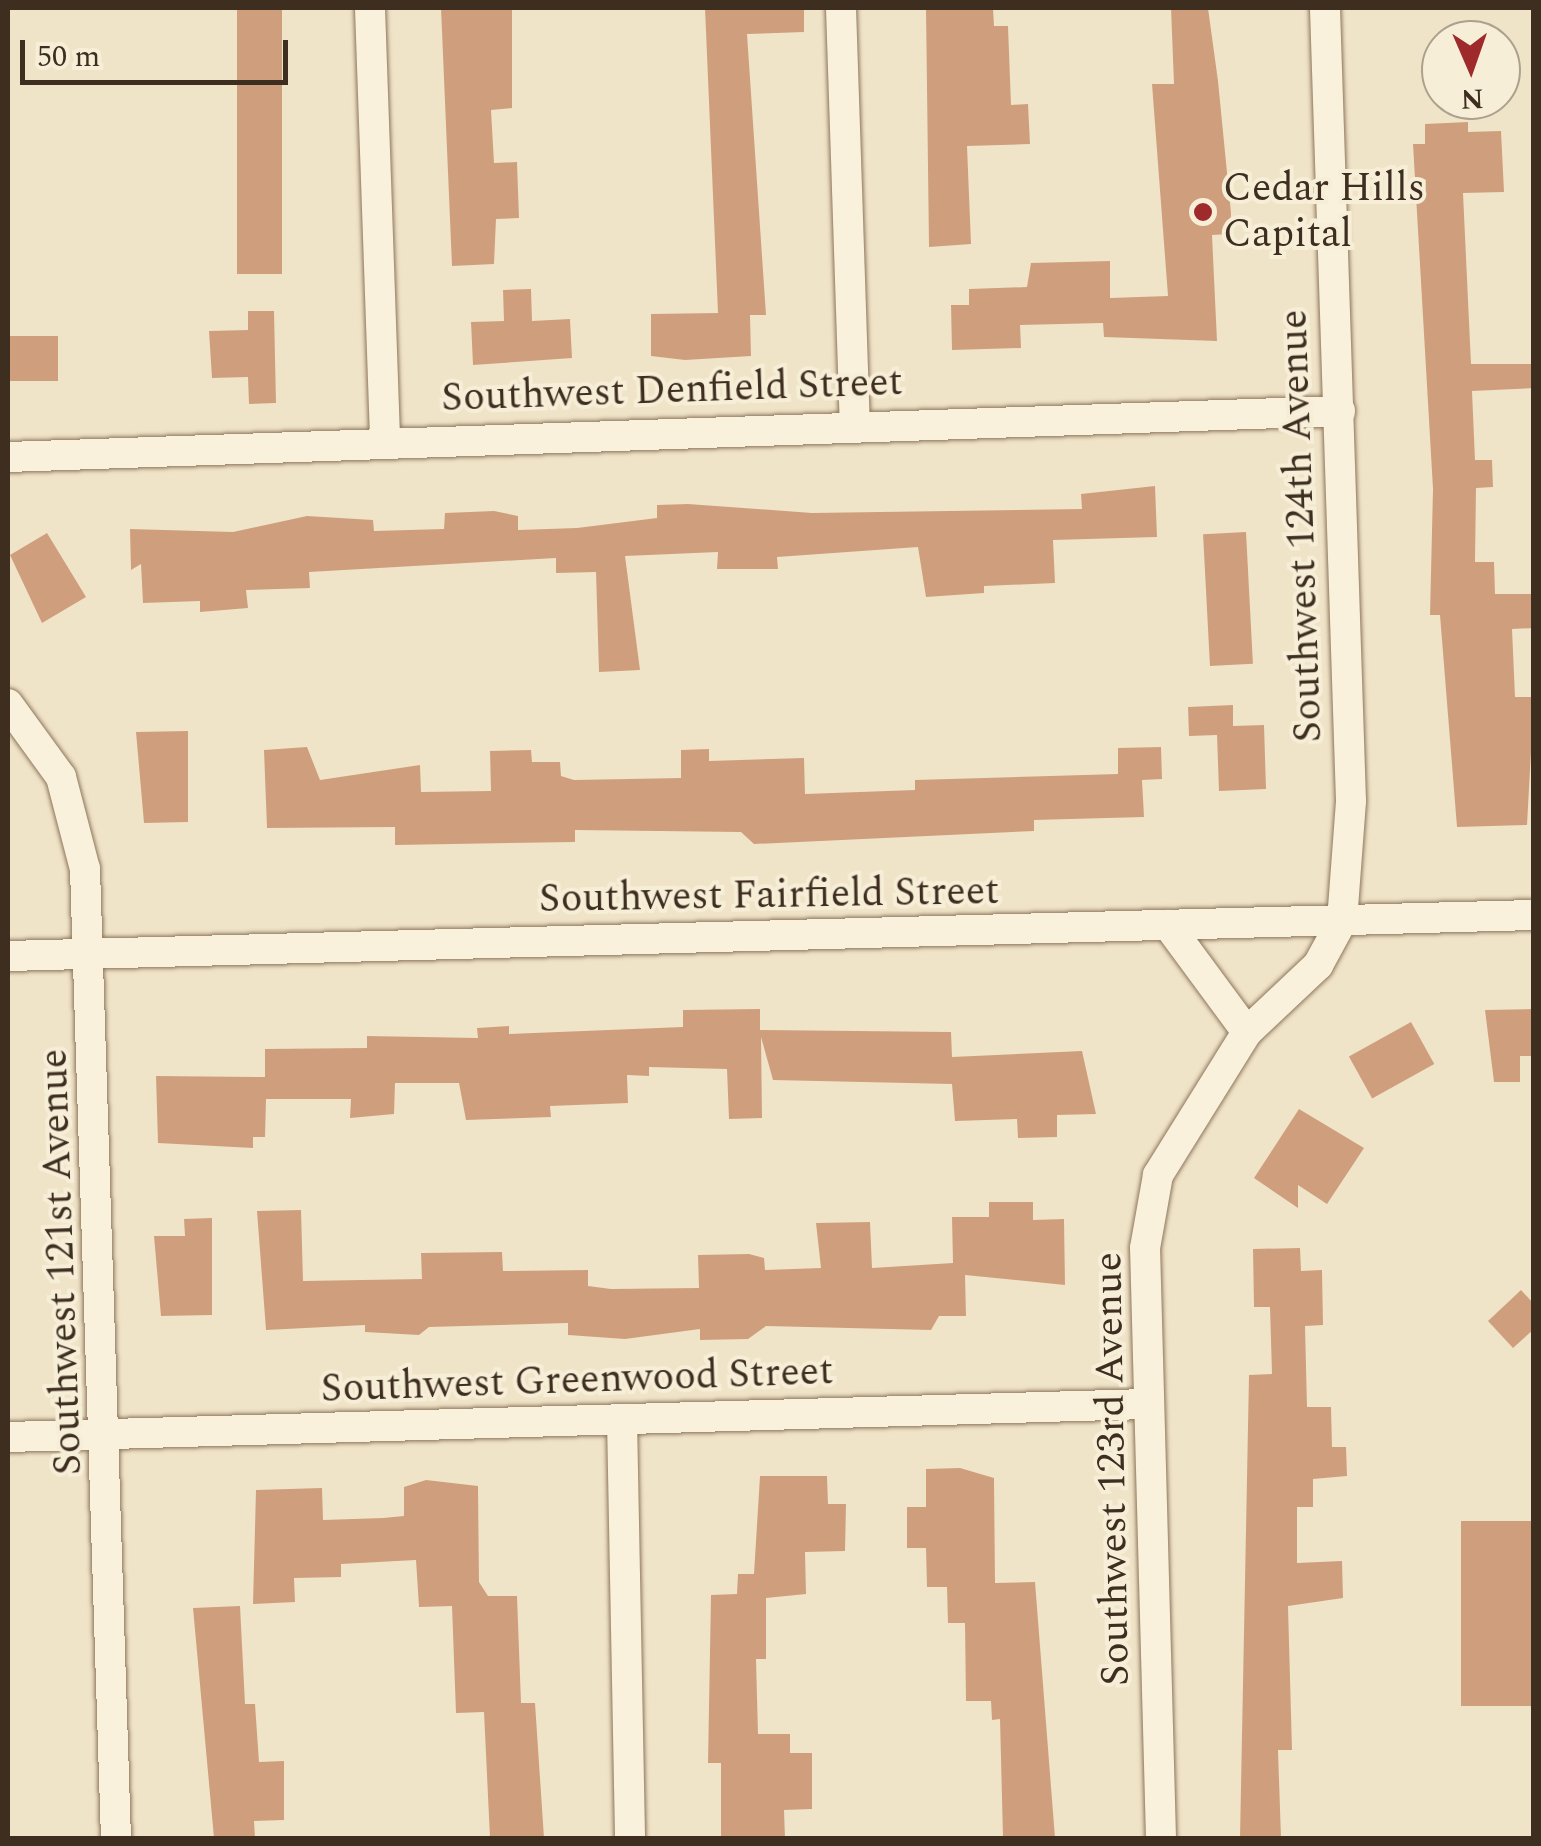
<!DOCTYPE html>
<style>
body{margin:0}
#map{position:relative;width:1541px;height:1846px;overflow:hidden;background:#f0e4c8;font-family:Spectral,serif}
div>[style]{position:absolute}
.building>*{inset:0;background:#cf9f7d;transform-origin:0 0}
.roads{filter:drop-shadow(0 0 2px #8d765c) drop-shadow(0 0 2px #8d765c)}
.minor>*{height:30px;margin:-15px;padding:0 15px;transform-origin:15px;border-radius:15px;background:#faf1dc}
.dots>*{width:28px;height:28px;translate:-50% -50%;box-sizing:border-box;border:5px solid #f7eed8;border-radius:50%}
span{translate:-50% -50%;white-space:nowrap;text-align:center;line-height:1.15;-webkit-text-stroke:8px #f7eed8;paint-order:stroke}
.poi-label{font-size:40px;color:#3d2e20}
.left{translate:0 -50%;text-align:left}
.street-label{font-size:40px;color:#3d2e20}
.frame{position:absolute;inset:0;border:10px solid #3d2e20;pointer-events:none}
.north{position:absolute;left:1421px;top:20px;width:100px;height:100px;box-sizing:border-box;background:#f7eed8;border:2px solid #ada18e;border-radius:50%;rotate:178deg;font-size:28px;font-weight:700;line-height:40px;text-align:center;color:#3d2e20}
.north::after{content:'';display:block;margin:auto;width:35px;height:45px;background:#9e2a2b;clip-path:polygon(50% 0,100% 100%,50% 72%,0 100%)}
.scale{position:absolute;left:20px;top:40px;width:268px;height:45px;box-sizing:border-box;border:5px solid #3d2e20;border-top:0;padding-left:12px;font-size:30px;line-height:35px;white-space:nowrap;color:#3d2e20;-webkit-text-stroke:8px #f7eed8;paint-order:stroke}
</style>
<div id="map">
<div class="building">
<i style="left:237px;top:8px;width:45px;height:266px"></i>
<i style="clip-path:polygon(441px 8px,512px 8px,512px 108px,491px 110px,494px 163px,517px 162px,519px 218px,496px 219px,494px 264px,452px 266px)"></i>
<i style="clip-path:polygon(705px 8px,804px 8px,804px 32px,747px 34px,766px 315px,750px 315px,751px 356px,685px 360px,651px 356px,651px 314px,718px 313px)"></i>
<i style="clip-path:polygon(926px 8px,993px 8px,994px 26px,1008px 26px,1011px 105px,1028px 104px,1030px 144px,967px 146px,971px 244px,929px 247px)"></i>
<i style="clip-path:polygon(1171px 8px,1208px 8px,1218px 81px,1231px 213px,1230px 234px,1212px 235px,1217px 341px,1104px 337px,1103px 323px,1020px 325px,1021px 348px,952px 350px,951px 305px,969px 305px,969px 289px,1027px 287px,1031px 263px,1110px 261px,1110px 298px,1168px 296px,1152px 84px,1174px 84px)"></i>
<i style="clip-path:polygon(1468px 122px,1468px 132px,1501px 131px,1504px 192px,1463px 193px,1471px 364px,1534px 364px,1534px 388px,1472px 391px,1475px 460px,1492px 460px,1493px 487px,1476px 488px,1475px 562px,1494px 562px,1495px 594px,1534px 594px,1534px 628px,1512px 629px,1515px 697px,1534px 697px,1527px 825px,1457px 827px,1440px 615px,1430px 615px,1433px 489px,1413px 144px,1425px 144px,1425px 124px)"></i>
<i style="clip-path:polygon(531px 289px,532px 321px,570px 319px,572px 358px,473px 365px,471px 322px,504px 321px,503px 290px)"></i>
<i style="clip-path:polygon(248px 311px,274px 311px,276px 403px,249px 404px,248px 377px,212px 378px,209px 331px,248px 330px)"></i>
<i style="left:58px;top:336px;width:45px;height:50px;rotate:90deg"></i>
<i style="clip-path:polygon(1155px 486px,1157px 537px,1053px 540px,1055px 583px,984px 586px,984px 593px,926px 597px,918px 547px,777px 557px,778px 569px,717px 569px,718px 552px,625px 556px,640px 670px,599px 672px,596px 572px,556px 573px,556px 558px,309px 572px,310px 588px,246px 590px,248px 608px,200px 612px,200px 601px,143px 603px,141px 564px,131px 570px,130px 529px,233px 532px,307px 516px,373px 520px,374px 531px,444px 529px,445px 513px,494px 511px,518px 516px,518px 530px,577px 528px,657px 518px,657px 505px,688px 504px,812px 513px,1082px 509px,1081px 494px)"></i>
<i style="left:1246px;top:532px;width:132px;height:43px;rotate:87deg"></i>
<i style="clip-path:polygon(47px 533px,86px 597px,42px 623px,10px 555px)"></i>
<i style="clip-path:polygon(1233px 705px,1233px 726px,1264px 725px,1266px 789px,1219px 791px,1217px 735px,1189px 736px,1188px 707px)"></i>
<i style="clip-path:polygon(188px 731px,188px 822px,144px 823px,136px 732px)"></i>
<i style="clip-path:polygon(307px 747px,320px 780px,420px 765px,421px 792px,491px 791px,490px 751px,531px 750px,532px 762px,560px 762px,561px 776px,574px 780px,681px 778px,681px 750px,709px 749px,709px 761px,804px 758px,805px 794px,915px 790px,915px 780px,1118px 774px,1118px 748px,1161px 747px,1162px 779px,1142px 780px,1144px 817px,1034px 820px,1034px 831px,754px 844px,741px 832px,575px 830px,575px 842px,395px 845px,395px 827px,267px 828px,264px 750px)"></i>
<i style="clip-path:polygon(760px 1009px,760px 1030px,951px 1032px,952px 1057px,1082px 1051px,1096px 1114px,1057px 1115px,1057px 1137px,1018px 1138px,1017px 1119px,955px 1121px,952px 1084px,773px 1080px,761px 1037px,762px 1118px,729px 1119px,727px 1069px,649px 1067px,649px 1076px,627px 1075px,628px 1103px,550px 1106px,551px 1117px,466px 1120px,459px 1083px,395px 1083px,394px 1114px,350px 1118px,351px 1099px,266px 1099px,265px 1137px,253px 1137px,253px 1148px,158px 1143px,156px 1076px,265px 1077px,265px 1091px,265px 1049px,367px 1048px,367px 1036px,478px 1038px,477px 1028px,509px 1026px,509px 1034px,683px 1027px,683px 1010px)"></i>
<i style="clip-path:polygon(1534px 1009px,1534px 1056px,1520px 1056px,1520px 1082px,1494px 1082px,1485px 1010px)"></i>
<i style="left:1411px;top:1022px;width:48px;height:71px;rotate:61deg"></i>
<i style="clip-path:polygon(1299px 1109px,1364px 1148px,1327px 1204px,1298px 1185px,1298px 1208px,1254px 1178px)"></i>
<i style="clip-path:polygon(989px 1202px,1033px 1202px,1033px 1220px,1064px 1219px,1065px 1285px,965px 1275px,966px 1316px,939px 1316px,931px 1330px,766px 1326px,748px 1339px,700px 1340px,700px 1329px,625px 1339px,568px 1335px,568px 1323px,429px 1327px,419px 1335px,365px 1332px,365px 1325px,266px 1330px,257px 1211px,301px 1210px,303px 1281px,422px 1279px,421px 1253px,502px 1252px,503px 1271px,588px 1270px,588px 1286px,611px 1289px,699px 1288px,698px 1255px,749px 1254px,764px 1258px,765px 1270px,821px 1268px,816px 1223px,870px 1222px,872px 1268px,953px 1263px,952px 1217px,989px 1217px)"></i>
<i style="clip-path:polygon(212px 1218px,212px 1315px,161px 1316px,154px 1236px,185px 1236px,184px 1219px)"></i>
<i style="clip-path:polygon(1300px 1248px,1301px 1271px,1322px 1270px,1323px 1325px,1305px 1326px,1307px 1407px,1331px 1407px,1332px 1447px,1346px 1447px,1347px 1476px,1313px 1479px,1313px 1507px,1297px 1507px,1297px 1563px,1342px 1561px,1343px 1598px,1288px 1606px,1292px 1750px,1278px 1750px,1281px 1838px,1240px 1838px,1249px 1375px,1272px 1374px,1270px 1307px,1254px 1307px,1253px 1249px)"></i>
<i style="clip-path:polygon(1521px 1290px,1534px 1304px,1534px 1329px,1513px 1348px,1488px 1321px)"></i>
<i style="clip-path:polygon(960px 1468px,994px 1478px,995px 1583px,1035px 1582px,1055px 1838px,1003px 1838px,1000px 1719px,992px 1720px,991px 1701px,966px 1701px,965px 1623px,948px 1623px,947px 1587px,927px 1587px,926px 1548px,907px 1548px,907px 1507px,926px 1507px,926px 1469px)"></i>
<i style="clip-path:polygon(760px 1476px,827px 1476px,828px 1504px,846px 1504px,845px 1551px,805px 1552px,806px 1594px,766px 1598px,766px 1659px,756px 1659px,758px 1734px,790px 1734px,790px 1753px,812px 1753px,812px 1809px,784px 1810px,785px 1838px,721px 1838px,721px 1763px,708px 1763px,711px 1595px,737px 1594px,738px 1574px,754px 1574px)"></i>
<i style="clip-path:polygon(426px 1480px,478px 1486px,479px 1582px,488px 1596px,517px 1596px,521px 1703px,535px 1703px,544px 1838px,490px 1838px,484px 1712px,456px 1713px,452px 1606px,419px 1607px,416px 1560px,341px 1564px,341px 1577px,294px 1578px,295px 1602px,253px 1604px,256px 1490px,322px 1488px,323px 1520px,383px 1518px,404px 1516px,404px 1487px)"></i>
<i style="left:1534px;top:1521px;width:185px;height:73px;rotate:90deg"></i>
<i style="clip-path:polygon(240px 1606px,245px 1704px,255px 1704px,259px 1762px,284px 1761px,284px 1820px,254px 1821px,255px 1838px,214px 1838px,193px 1608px)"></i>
</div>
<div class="roads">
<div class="minor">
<i style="left:370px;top:8px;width:433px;rotate:88deg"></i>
<i style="left:841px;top:8px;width:416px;rotate:88.1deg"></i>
<i style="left:8px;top:457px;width:1333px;rotate:-1.98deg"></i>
<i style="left:8px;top:704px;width:90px;rotate:54deg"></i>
<i style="left:61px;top:777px;width:95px;rotate:75.4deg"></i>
<i style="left:85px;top:869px;width:969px;rotate:88.17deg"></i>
<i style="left:1168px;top:925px;width:133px;rotate:53.6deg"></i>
<i style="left:8px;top:956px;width:1527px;rotate:-1.54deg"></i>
<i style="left:622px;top:1419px;width:419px;rotate:88.9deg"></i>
<i style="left:8px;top:1437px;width:1140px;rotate:-1.66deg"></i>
<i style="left:1161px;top:1838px;width:590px;rotate:-91.55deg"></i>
<i style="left:1145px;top:1248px;width:74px;rotate:-79.9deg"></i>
<i style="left:1158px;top:1175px;width:168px;rotate:-58.1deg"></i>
<i style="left:1247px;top:1032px;width:98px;rotate:-43.3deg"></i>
<i style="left:1318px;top:965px;width:50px;rotate:-61.4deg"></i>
<i style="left:1342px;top:921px;width:120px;rotate:-85.7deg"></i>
<i style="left:1351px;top:801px;width:793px;rotate:-91.88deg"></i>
</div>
</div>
<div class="dots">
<i style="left:1203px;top:212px;background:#9e2a2b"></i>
</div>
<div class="poi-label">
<span class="left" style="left:1223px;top:212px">Cedar Hills<br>Capital</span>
</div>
<div class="street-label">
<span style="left:672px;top:391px;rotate:-2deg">Southwest Denfield Street</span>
<span style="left:1302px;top:526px;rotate:-92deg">Southwest 124th Avenue</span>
<span style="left:769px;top:896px;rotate:-1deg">Southwest Fairfield Street</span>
<span style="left:62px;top:1262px;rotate:-92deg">Southwest 121st Avenue</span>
<span style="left:577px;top:1381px;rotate:-2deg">Southwest Greenwood Street</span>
<span style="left:1113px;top:1469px;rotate:-91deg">Southwest 123rd Avenue</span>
</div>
<div class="frame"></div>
<div class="north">N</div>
<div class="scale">50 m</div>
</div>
